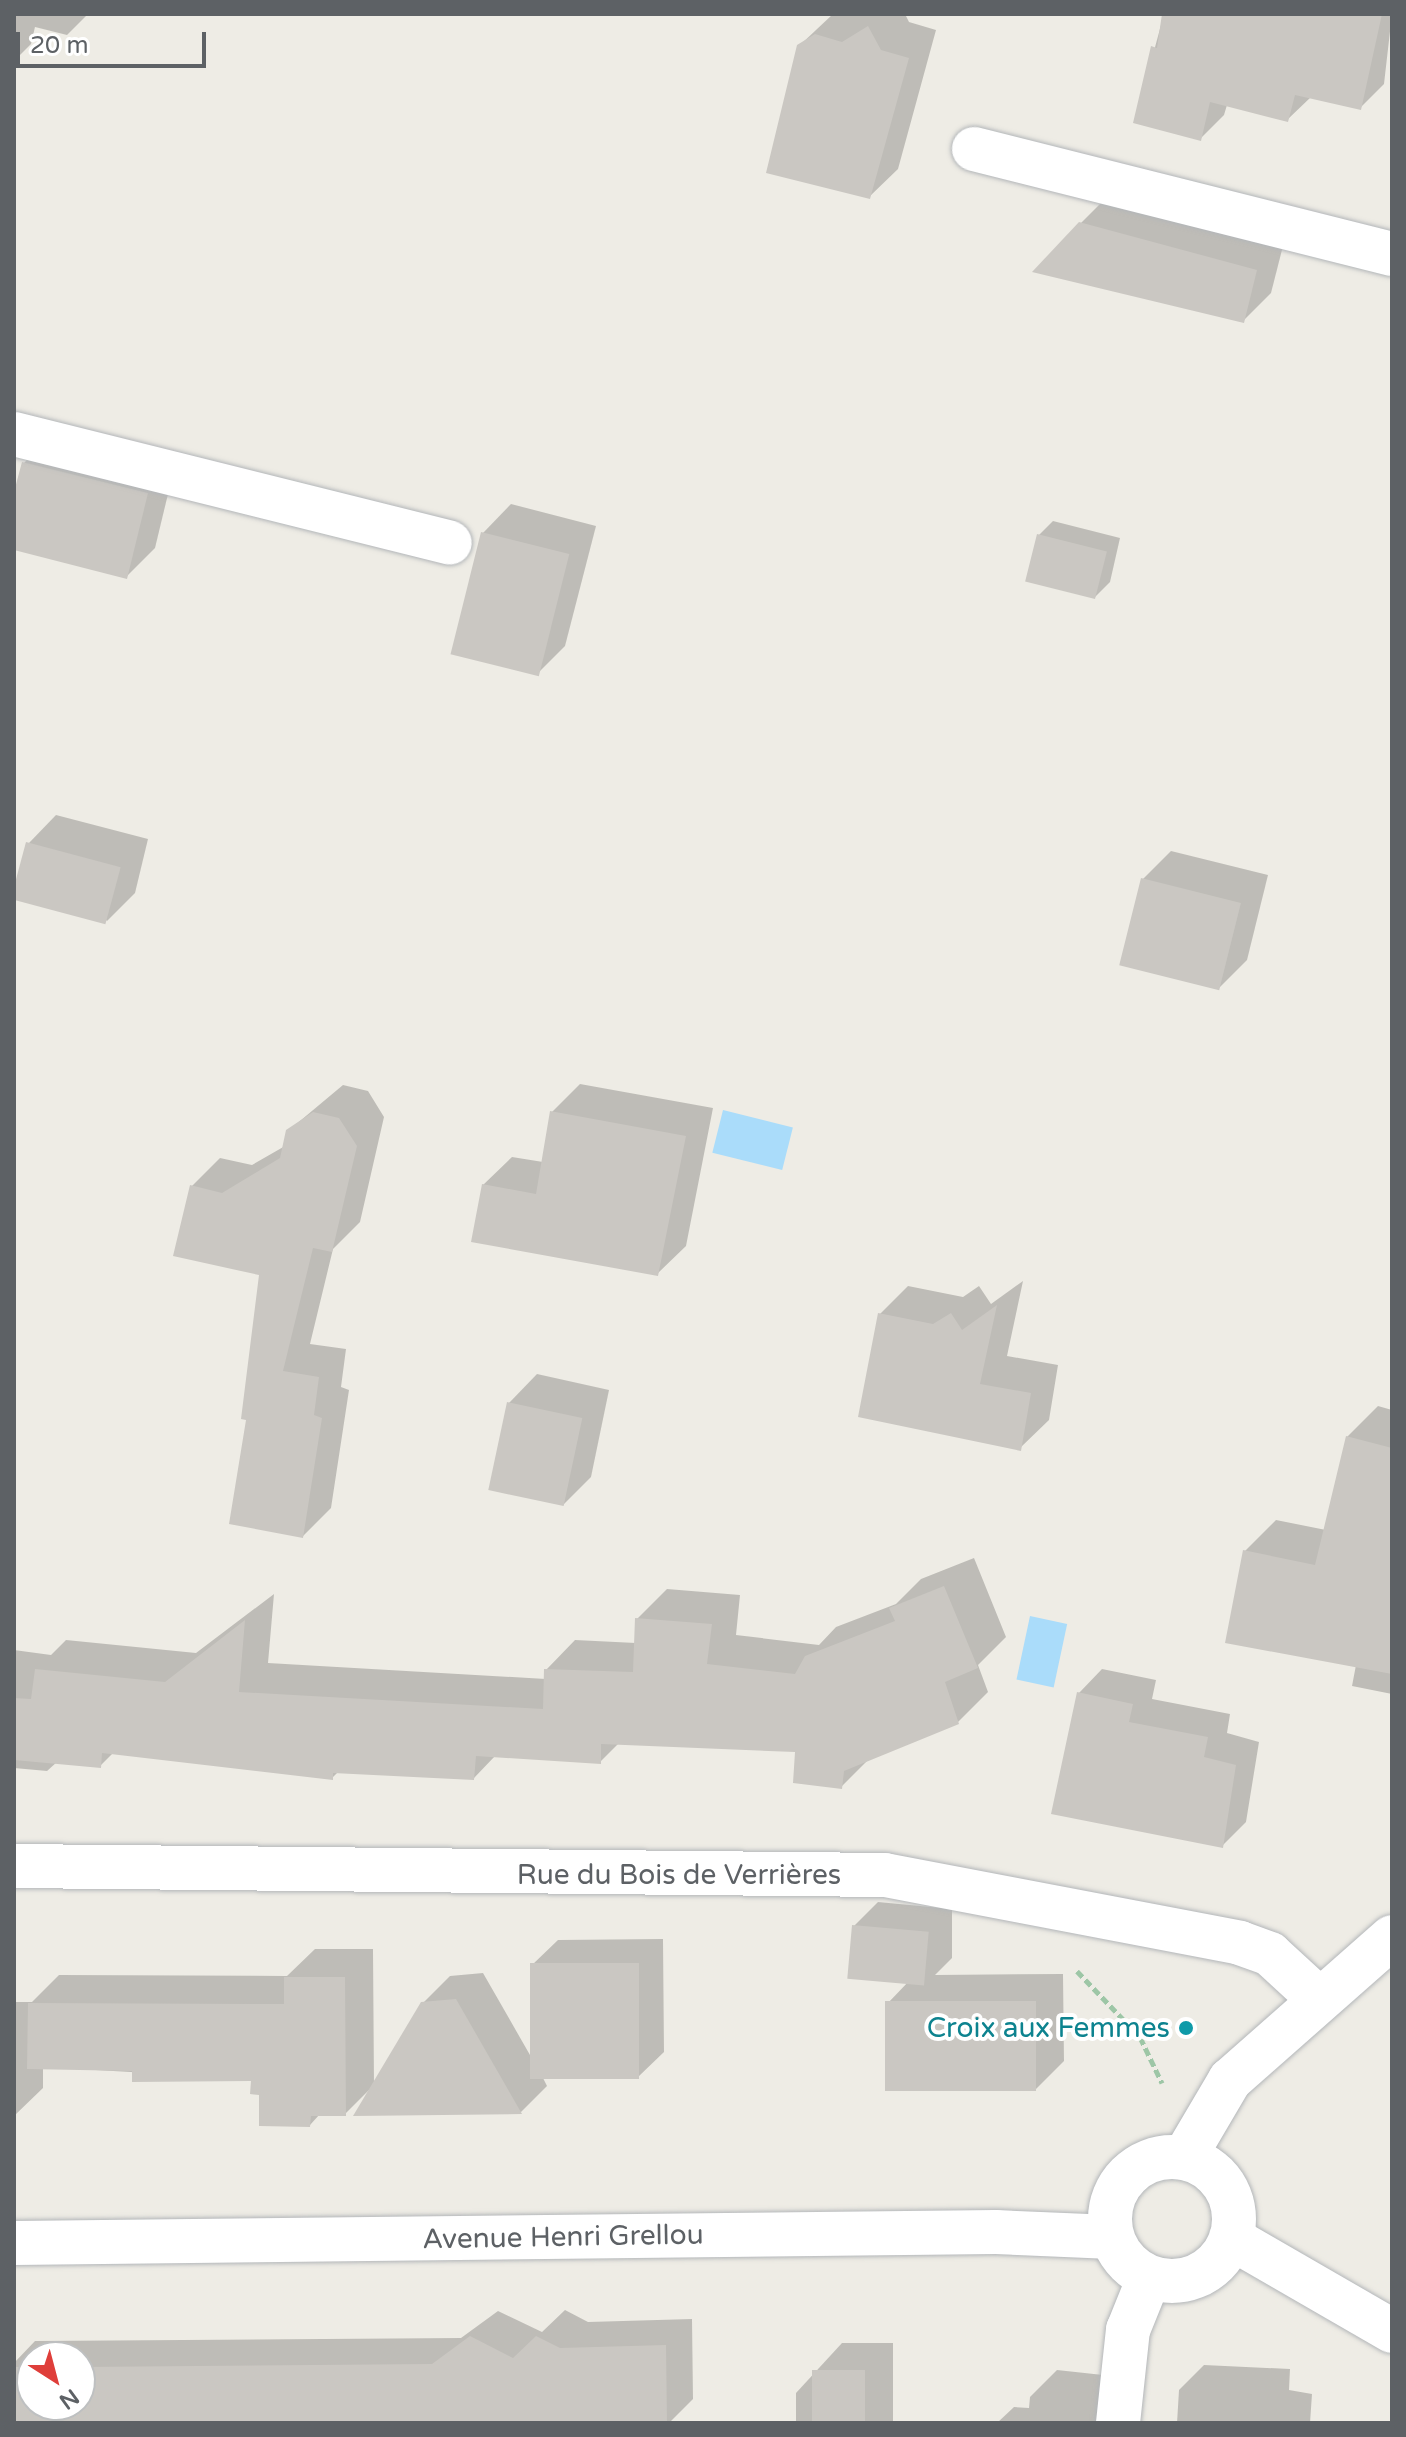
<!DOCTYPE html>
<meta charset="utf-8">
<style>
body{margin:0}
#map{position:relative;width:1406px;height:2437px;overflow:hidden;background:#eeece5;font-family:"Varela Round",sans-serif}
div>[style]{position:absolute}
.water>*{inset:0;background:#aadcfa;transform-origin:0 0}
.shadow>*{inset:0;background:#0003}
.building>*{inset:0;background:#cac7c2;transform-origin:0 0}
.path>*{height:5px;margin-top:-2.5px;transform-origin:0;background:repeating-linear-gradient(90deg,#9dc6a6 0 8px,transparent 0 12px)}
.roads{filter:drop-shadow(0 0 2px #b3b6b9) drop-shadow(0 0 2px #b3b6b9)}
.minor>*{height:44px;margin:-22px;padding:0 22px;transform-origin:22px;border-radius:22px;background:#fff}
.minor>.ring{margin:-22px;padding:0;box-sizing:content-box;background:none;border:44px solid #fff;border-radius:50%}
.dots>*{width:22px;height:22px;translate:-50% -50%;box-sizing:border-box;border:4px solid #fff;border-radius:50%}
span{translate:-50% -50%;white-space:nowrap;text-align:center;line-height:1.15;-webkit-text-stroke:8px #fff;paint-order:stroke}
.street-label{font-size:28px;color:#5d6165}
.culture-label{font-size:28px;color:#0d838f}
.right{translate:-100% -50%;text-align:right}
.frame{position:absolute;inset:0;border:16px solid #5d6165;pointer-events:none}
.north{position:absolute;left:16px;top:2341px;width:80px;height:80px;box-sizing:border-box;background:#fff;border:2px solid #bec0c1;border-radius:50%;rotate:144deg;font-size:22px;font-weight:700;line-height:32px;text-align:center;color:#5d6165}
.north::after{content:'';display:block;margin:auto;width:28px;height:36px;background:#df3e3a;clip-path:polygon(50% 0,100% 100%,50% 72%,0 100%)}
.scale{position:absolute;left:16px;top:32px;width:190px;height:36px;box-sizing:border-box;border:4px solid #5d6165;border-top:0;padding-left:10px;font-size:24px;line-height:28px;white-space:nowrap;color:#5d6165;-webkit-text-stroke:6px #fff;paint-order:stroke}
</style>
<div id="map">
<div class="water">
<i style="left:723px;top:1110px;width:72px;height:44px;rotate:14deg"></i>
<i style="left:1030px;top:1616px;width:38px;height:65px;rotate:12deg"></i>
</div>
<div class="shadow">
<i style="clip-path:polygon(14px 14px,88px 14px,67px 35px,35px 27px,31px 44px,14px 61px)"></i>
<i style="clip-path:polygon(833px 14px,905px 14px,909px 22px,936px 30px,898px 169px,869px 197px,799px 46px)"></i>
<i style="clip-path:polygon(1164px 14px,1392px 14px,1384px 84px,1360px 108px,1311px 97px,1287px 120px,1227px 105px,1224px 115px,1200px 139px,1135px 121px)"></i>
<i style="clip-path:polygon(1109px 195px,1284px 242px,1271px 293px,1243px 321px,1080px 224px)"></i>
<i style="clip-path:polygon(52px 434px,175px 465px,155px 548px,127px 576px,14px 548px,14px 501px,24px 463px)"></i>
<i style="clip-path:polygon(511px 504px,596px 526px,565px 646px,537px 674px,483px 533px)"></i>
<i style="clip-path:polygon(1053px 521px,1120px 538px,1110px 582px,1095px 597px,1039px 535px)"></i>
<i style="clip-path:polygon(56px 815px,148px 839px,135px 893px,107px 921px,28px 844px)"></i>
<i style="clip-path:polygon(1171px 851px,1268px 875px,1247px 960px,1219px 988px,1143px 879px)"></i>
<i style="clip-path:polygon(580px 1084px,713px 1108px,686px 1246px,657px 1274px,483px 1185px,512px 1157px,543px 1162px,552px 1112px)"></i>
<i style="clip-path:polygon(343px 1085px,368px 1091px,384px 1117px,360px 1222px,333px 1249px,310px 1344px,346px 1349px,341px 1387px,349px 1390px,331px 1508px,303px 1536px,248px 1418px,261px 1273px,192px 1186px,220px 1158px,252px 1165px,285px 1146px,288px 1131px)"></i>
<i style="clip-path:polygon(1023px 1281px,1007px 1356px,1058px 1365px,1049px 1420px,1020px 1448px,880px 1314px,908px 1286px,963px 1297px,979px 1286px,991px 1304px)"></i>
<i style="clip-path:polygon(537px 1374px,609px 1390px,591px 1477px,563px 1505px,509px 1403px)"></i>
<i style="clip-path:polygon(1378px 1406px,1392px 1410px,1392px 1694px,1352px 1686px,1356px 1665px,1245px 1551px,1276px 1520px,1326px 1530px,1347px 1437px)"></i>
<i style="clip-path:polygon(974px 1558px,1006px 1637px,978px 1665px,988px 1692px,958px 1722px,870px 1758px,841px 1787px,797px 1750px,619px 1743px,600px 1762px,496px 1755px,474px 1778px,339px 1771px,332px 1778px,114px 1752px,100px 1766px,57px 1762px,47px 1771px,14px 1768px,14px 1650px,51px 1655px,66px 1640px,196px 1653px,274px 1594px,268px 1663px,546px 1679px,546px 1670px,575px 1640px,636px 1643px,637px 1619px,667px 1589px,740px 1595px,736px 1635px,819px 1645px,836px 1627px,896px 1604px,921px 1579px)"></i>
<i style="clip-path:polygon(1102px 1669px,1156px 1680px,1152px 1699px,1230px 1714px,1227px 1733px,1259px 1742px,1246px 1822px,1222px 1846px,1079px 1693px)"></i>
<i style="clip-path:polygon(878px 1902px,952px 1909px,952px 1958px,935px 1975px,1063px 1974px,1064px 2061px,1036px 2089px,887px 2004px,910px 1980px,854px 1926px)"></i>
<i style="clip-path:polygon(663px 1939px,664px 2052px,638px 2077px,543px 2078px,547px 2086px,521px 2112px,369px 2090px,345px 2114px,320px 2114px,310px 2125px,261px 2093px,253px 2079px,43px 2067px,43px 2088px,14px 2116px,14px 2002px,32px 2002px,59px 1975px,287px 1976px,315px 1949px,373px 1949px,374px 2085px,423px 2003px,450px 1976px,483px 1973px,530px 2055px,532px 1965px,558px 1940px)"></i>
<i style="clip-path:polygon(evenodd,565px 2310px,588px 2322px,692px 2319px,693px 2399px,669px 2423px,14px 2423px,14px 2363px,35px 2341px,461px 2338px,498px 2311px,542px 2332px,565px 2310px,32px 2357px,80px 2357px,80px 2405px,32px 2405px,32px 2357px)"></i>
<i style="clip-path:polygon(842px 2343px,893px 2343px,893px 2423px,796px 2423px,796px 2393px)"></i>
<i style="clip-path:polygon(1204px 2365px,1290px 2369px,1289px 2390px,1312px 2394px,1310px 2423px,1177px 2423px,1179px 2390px)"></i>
<i style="clip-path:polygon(1057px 2370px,1103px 2375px,1098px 2423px,997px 2423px,1014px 2407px,1029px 2408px,1030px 2397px)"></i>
</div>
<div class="building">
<i style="clip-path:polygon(1162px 14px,1382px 14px,1361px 110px,1295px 95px,1288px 122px,1210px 102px,1201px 141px,1133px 123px,1151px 46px,1157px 48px)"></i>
<i style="clip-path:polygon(868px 26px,881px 50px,909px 58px,870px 199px,766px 173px,797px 45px,815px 34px,842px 42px)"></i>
<i style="clip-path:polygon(1079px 222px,1257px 270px,1244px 323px,1032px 272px)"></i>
<i style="clip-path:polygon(22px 462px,148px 493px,127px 579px,14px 550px,14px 492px)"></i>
<i style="left:481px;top:532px;width:91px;height:126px;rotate:14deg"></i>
<i style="left:1037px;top:534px;width:72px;height:49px;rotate:14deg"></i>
<i style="left:26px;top:842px;width:98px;height:59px;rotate:15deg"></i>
<i style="left:1141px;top:878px;width:103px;height:90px;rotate:14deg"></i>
<i style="clip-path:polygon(550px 1111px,686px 1136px,658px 1276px,471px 1242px,482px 1184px,536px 1194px)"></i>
<i style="clip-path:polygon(313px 1112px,339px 1118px,357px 1146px,332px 1252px,313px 1248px,283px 1371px,319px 1377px,314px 1415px,322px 1418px,303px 1538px,229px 1524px,246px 1420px,241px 1419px,259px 1275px,173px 1256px,190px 1185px,222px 1193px,280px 1158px,286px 1130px)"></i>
<i style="clip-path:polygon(997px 1305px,980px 1384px,1031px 1393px,1021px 1451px,858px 1417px,878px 1313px,933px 1324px,951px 1313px,962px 1330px)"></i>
<i style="left:507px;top:1402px;width:77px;height:90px;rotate:12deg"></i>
<i style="clip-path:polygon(1346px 1436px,1392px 1448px,1392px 1674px,1225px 1643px,1243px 1550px,1315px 1565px)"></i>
<i style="clip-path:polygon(944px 1586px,978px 1668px,945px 1682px,959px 1724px,844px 1771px,842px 1789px,793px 1783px,795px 1752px,601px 1744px,601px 1764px,476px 1756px,474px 1780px,333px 1773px,333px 1780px,102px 1753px,101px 1768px,14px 1760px,14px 1698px,31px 1699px,35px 1669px,165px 1682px,245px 1620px,239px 1692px,543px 1709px,544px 1669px,633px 1672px,635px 1618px,712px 1624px,707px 1664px,795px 1674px,805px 1656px,895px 1621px,889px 1608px)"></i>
<i style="clip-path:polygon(1077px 1692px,1133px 1704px,1129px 1722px,1208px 1737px,1204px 1757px,1236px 1765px,1223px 1848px,1051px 1814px)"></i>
<i style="left:852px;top:1925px;width:77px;height:54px;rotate:5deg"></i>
<i style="left:639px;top:1963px;width:116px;height:109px;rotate:90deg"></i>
<i style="clip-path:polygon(284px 1977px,345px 1977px,346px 2116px,311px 2116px,310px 2127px,259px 2126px,259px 2095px,250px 2094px,251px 2081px,132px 2082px,132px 2071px,27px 2069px,28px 2003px,284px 2004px)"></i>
<i style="clip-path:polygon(456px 1999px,522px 2114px,353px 2116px,421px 2002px)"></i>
<i style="left:1036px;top:2001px;width:90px;height:151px;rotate:90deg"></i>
<i style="clip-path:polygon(470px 2336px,513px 2358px,536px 2336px,560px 2348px,666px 2345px,667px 2423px,14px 2423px,14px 2367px,32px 2367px,32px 2405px,80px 2405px,80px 2367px,432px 2364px)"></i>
<i style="left:865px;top:2370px;width:53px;height:53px;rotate:90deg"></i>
</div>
<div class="path">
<i style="left:1077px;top:1971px;width:91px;rotate:46.3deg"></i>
<i style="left:1140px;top:2037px;width:51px;rotate:64.4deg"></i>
</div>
<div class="roads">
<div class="minor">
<i style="left:974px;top:149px;width:431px;rotate:14.1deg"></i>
<i style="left:14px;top:434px;width:449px;rotate:14deg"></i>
<i style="left:14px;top:1866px;width:871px;rotate:0.59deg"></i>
<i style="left:885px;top:1875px;width:361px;rotate:10.8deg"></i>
<i style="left:1240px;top:1943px;width:32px;rotate:20deg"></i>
<i style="left:1270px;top:1954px;width:67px;rotate:42.6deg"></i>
<i class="ring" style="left:1110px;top:2157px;width:80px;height:80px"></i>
<i style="left:1184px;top:2158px;width:91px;rotate:-59.5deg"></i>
<i style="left:1230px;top:2080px;width:216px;rotate:-41.4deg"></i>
<i style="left:1231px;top:2238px;width:186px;rotate:30deg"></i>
<i style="left:14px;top:2243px;width:982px;rotate:-0.64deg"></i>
<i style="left:996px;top:2232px;width:116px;rotate:2.5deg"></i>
<i style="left:1118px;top:2423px;width:94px;rotate:-83.9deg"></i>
<i style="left:1128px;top:2330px;width:56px;rotate:-68deg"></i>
</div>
</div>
<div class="dots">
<i style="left:1186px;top:2028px;background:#0f9aa8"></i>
</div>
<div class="street-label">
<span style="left:679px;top:1875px">Rue du Bois de Verrières</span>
<span style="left:563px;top:2237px;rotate:-1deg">Avenue Henri Grellou</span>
</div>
<div class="culture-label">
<span class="right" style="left:1170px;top:2028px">Croix aux Femmes</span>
</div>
<div class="frame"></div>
<div class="north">N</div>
<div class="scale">20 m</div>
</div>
